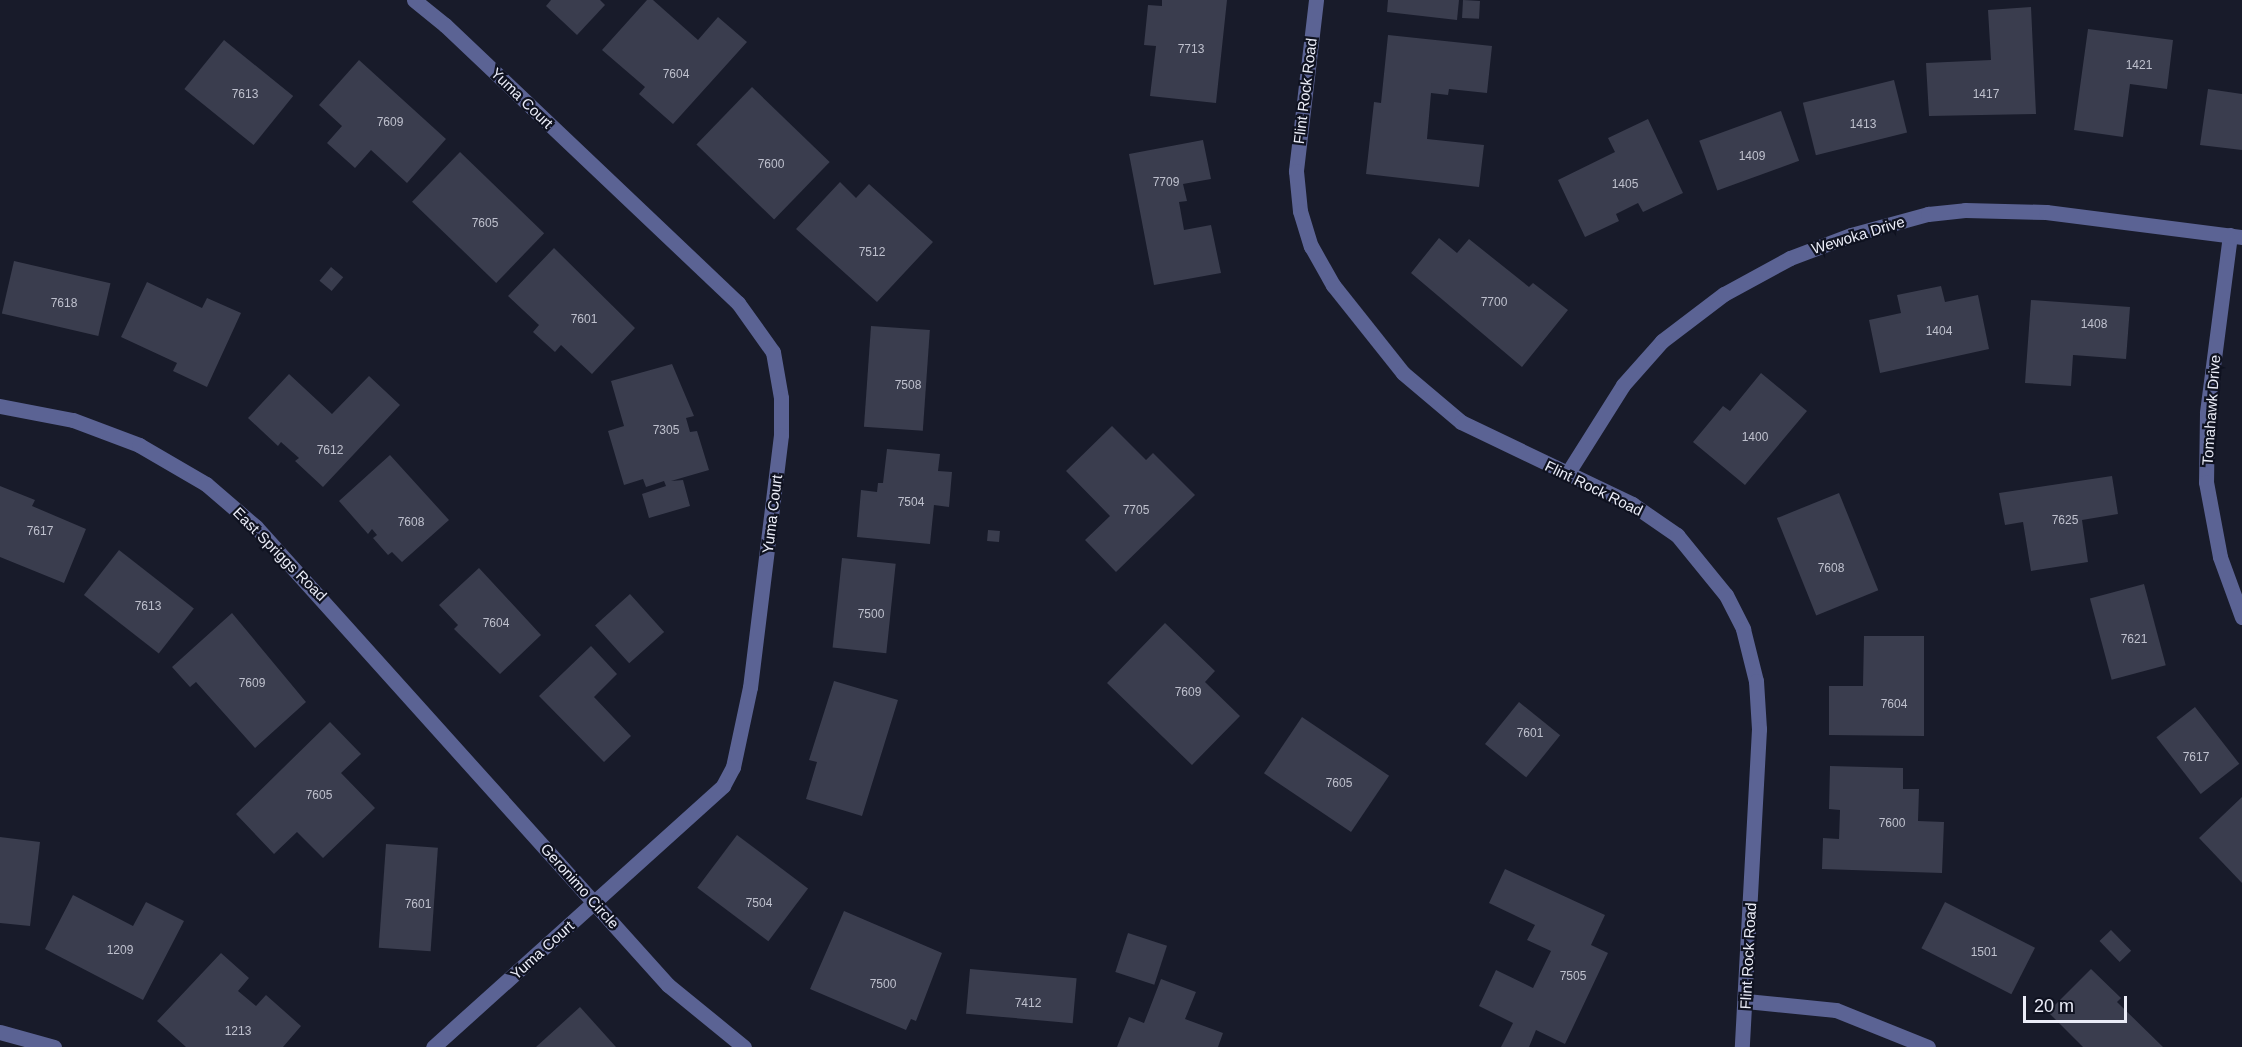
<!DOCTYPE html>
<style>
body{margin:0}
#map{position:relative;width:2242px;height:1047px;overflow:hidden;background:#181b2a;font-family:Helvetica,sans-serif}
div>[style]{position:absolute}
.building>*{inset:0;background:#3a3d4e;transform-origin:0 0}
.minor>*{height:15px;margin:-7.5px;padding:0 7.5px;transform-origin:7.5px;border-radius:7.5px;background:#5b6394}
span{translate:-50% -50%;white-space:nowrap;text-align:center;line-height:1.15;-webkit-text-stroke:4.5px #0f1220;paint-order:stroke}
.number-label{font-size:12px;color:#bec0cd}
.number-label span{-webkit-text-stroke-width:0}
.street-label{font-size:15px;color:#eaecf7}
.scale{position:absolute;left:2023px;top:996px;width:104px;height:27px;box-sizing:border-box;border:3px solid #eaecf7;border-top:0;padding-left:8px;font-size:18px;line-height:21px;white-space:nowrap;color:#eaecf7;-webkit-text-stroke:4px #0f1220;paint-order:stroke}
</style>
<div id="map">
<div class="building">
<i style="clip-path:polygon(551px 0,600px 0,605px 5px,577px 35px,546px 6px)"></i>
<i style="clip-path:polygon(647px 0,653px 0,698px 40px,718px 17px,747px 42px,673px 124px,639px 94px,645px 87px,602px 50px)"></i>
<i style="clip-path:polygon(1162px 0,1227px 0,1216px 103px,1150px 96px,1156px 46px,1144px 45px,1148px 5px,1162px 6px)"></i>
<i style="clip-path:polygon(1388px 0,1459px 0,1457px 20px,1387px 12px)"></i>
<i style="left:1463px;top:0;width:17px;height:18px;rotate:3deg"></i>
<i style="clip-path:polygon(2031px 7px,2036px 114px,1929px 116px,1926px 63px,1991px 60px,1988px 10px)"></i>
<i style="clip-path:polygon(2088px 29px,2173px 40px,2167px 89px,2130px 84px,2123px 137px,2074px 130px)"></i>
<i style="clip-path:polygon(1388px 35px,1492px 46px,1487px 93px,1449px 89px,1448px 95px,1431px 93px,1427px 139px,1484px 145px,1479px 187px,1366px 174px,1374px 102px,1381px 103px)"></i>
<i style="left:224px;top:40px;width:89px;height:63px;rotate:39deg"></i>
<i style="clip-path:polygon(359px 60px,446px 139px,407px 183px,371px 150px,355px 168px,327px 143px,342px 126px,319px 105px)"></i>
<i style="left:1894px;top:80px;width:54px;height:94px;rotate:76deg"></i>
<i style="left:752px;top:87px;width:108px;height:80px;rotate:44deg"></i>
<i style="clip-path:polygon(2208px 89px,2242px 94px,2242px 150px,2200px 145px)"></i>
<i style="left:1781px;top:111px;width:53px;height:87px;rotate:70deg"></i>
<i style="clip-path:polygon(1648px 119px,1683px 193px,1643px 212px,1638px 203px,1616px 214px,1619px 221px,1585px 237px,1558px 180px,1615px 152px,1608px 138px)"></i>
<i style="clip-path:polygon(1203px 140px,1211px 179px,1183px 184px,1187px 201px,1179px 202px,1184px 230px,1211px 225px,1221px 273px,1154px 285px,1129px 154px)"></i>
<i style="left:460px;top:152px;width:117px;height:69px;rotate:44deg"></i>
<i style="clip-path:polygon(840px 182px,856px 198px,869px 184px,933px 242px,877px 302px,796px 229px)"></i>
<i style="clip-path:polygon(1439px 238px,1457px 253px,1469px 239px,1529px 287px,1533px 283px,1568px 310px,1522px 367px,1411px 273px)"></i>
<i style="clip-path:polygon(554px 248px,635px 328px,592px 374px,561px 345px,555px 352px,533px 332px,539px 325px,508px 296px)"></i>
<i style="left:14px;top:261px;width:99px;height:54px;rotate:13deg"></i>
<i style="left:331px;top:267px;width:16px;height:18px;rotate:40deg"></i>
<i style="clip-path:polygon(147px 282px,202px 308px,207px 298px,241px 313px,207px 387px,173px 371px,177px 363px,121px 337px)"></i>
<i style="clip-path:polygon(1941px 286px,1945px 302px,1978px 295px,1989px 349px,1880px 373px,1869px 320px,1901px 313px,1897px 295px)"></i>
<i style="clip-path:polygon(2031px 300px,2130px 307px,2126px 359px,2073px 355px,2071px 386px,2025px 383px)"></i>
<i style="left:871px;top:326px;width:59px;height:101px;rotate:4deg"></i>
<i style="clip-path:polygon(672px 364px,694px 416px,686px 418px,690px 432px,697px 431px,709px 470px,671px 481px,683px 480px,690px 506px,649px 518px,642px 494px,666px 486px,664px 481px,646px 487px,643px 479px,624px 485px,608px 431px,624px 426px,611px 381px)"></i>
<i style="clip-path:polygon(1761px 373px,1807px 411px,1745px 485px,1693px 442px,1723px 406px,1730px 411px)"></i>
<i style="clip-path:polygon(289px 374px,332px 414px,369px 376px,400px 405px,323px 487px,295px 461px,299px 458px,281px 442px,278px 446px,248px 418px)"></i>
<i style="clip-path:polygon(1112px 426px,1146px 460px,1153px 453px,1195px 495px,1116px 572px,1085px 540px,1110px 516px,1066px 471px)"></i>
<i style="clip-path:polygon(887px 449px,940px 454px,938px 471px,952px 472px,949px 507px,934px 505px,930px 544px,857px 537px,861px 490px,877px 492px,878px 483px,883px 483px)"></i>
<i style="clip-path:polygon(390px 455px,449px 520px,402px 562px,392px 552px,388px 555px,373px 538px,377px 535px,372px 529px,368px 534px,339px 501px)"></i>
<i style="clip-path:polygon(2112px 476px,2118px 514px,2082px 520px,2088px 562px,2031px 571px,2023px 522px,2005px 525px,1999px 493px)"></i>
<i style="clip-path:polygon(0 486px,35px 500px,32px 506px,86px 529px,64px 583px,0 557px)"></i>
<i style="left:1839px;top:493px;width:105px;height:67px;rotate:68deg"></i>
<i style="left:988px;top:530px;width:12px;height:11px;rotate:5deg"></i>
<i style="left:119px;top:550px;width:95px;height:57px;rotate:38deg"></i>
<i style="left:842px;top:558px;width:54px;height:90px;rotate:6deg"></i>
<i style="clip-path:polygon(479px 568px,541px 635px,500px 674px,454px 629px,458px 625px,439px 605px)"></i>
<i style="left:2144px;top:584px;width:84px;height:56px;rotate:75deg"></i>
<i style="left:630px;top:594px;width:51px;height:47px;rotate:48deg"></i>
<i style="clip-path:polygon(232px 613px,306px 702px,255px 748px,196px 682px,190px 687px,172px 667px)"></i>
<i style="clip-path:polygon(1165px 623px,1215px 671px,1205px 682px,1240px 716px,1192px 765px,1107px 683px)"></i>
<i style="clip-path:polygon(1864px 636px,1924px 636px,1924px 736px,1829px 735px,1829px 686px,1863px 686px)"></i>
<i style="clip-path:polygon(591px 646px,617px 674px,594px 697px,631px 736px,604px 762px,539px 696px)"></i>
<i style="clip-path:polygon(834px 681px,898px 700px,862px 816px,806px 799px,817px 762px,809px 760px)"></i>
<i style="left:1519px;top:702px;width:53px;height:54px;rotate:39deg"></i>
<i style="left:2195px;top:707px;width:72px;height:49px;rotate:52deg"></i>
<i style="left:1302px;top:717px;width:105px;height:68px;rotate:34deg"></i>
<i style="clip-path:polygon(330px 722px,361px 754px,341px 773px,375px 808px,323px 858px,297px 832px,274px 854px,236px 814px)"></i>
<i style="clip-path:polygon(1830px 766px,1903px 768px,1903px 789px,1919px 789px,1918px 821px,1944px 822px,1942px 873px,1822px 869px,1823px 838px,1839px 839px,1840px 810px,1829px 809px)"></i>
<i style="clip-path:polygon(2242px 797px,2242px 883px,2199px 838px)"></i>
<i style="left:737px;top:835px;width:89px;height:66px;rotate:37deg"></i>
<i style="clip-path:polygon(0 837px,40px 842px,30px 926px,0 923px)"></i>
<i style="left:386px;top:844px;width:52px;height:104px;rotate:4deg"></i>
<i style="clip-path:polygon(1505px 869px,1605px 915px,1591px 945px,1608px 953px,1565px 1044px,1536px 1030px,1529px 1047px,1501px 1047px,1513px 1023px,1479px 1006px,1496px 970px,1533px 988px,1551px 951px,1527px 940px,1535px 925px,1489px 903px)"></i>
<i style="clip-path:polygon(73px 895px,133px 926px,146px 902px,184px 921px,143px 1000px,45px 949px)"></i>
<i style="left:1945px;top:902px;width:101px;height:52px;rotate:27deg"></i>
<i style="clip-path:polygon(844px 911px,942px 953px,916px 1021px,911px 1019px,906px 1030px,810px 989px)"></i>
<i style="left:2111px;top:930px;width:29px;height:16px;rotate:46deg"></i>
<i style="left:1128px;top:933px;width:41px;height:41px;rotate:18deg"></i>
<i style="clip-path:polygon(221px 953px,249px 978px,238px 991px,256px 1006px,266px 995px,301px 1026px,283px 1047px,186px 1047px,157px 1021px)"></i>
<i style="left:970px;top:969px;width:107px;height:45px;rotate:5deg"></i>
<i style="clip-path:polygon(2091px 969px,2121px 998px,2117px 1002px,2163px 1047px,2083px 1047px,2048px 1012px)"></i>
<i style="clip-path:polygon(1161px 979px,1196px 992px,1185px 1019px,1223px 1033px,1218px 1047px,1117px 1047px,1129px 1017px,1144px 1023px)"></i>
<i style="clip-path:polygon(580px 1007px,616px 1047px,536px 1047px)"></i>
</div>
<div class="minor">
<i style="left:414px;top:0;width:40px;rotate:39deg"></i>
<i style="left:445px;top:25px;width:404px;rotate:43.5deg"></i>
<i style="left:738px;top:303px;width:60px;rotate:54.5deg"></i>
<i style="left:773px;top:352px;width:47px;rotate:80.1deg"></i>
<i style="left:781px;top:398px;width:37px;rotate:90deg"></i>
<i style="left:781px;top:435px;width:254px;rotate:97deg"></i>
<i style="left:750px;top:687px;width:82px;rotate:102deg"></i>
<i style="left:733px;top:767px;width:21px;rotate:118deg"></i>
<i style="left:723px;top:786px;width:390px;rotate:138deg"></i>
<i style="left:1316px;top:0;width:172px;rotate:96.7deg"></i>
<i style="left:1296px;top:171px;width:40px;rotate:84.3deg"></i>
<i style="left:1300px;top:211px;width:37px;rotate:73deg"></i>
<i style="left:1311px;top:246px;width:45px;rotate:60.6deg"></i>
<i style="left:1333px;top:285px;width:112px;rotate:51.5deg"></i>
<i style="left:1403px;top:373px;width:76px;rotate:40.2deg"></i>
<i style="left:1461px;top:422px;width:190px;rotate:25.6deg"></i>
<i style="left:1632px;top:504px;width:55px;rotate:34.6deg"></i>
<i style="left:1677px;top:535px;width:77px;rotate:50.8deg"></i>
<i style="left:1726px;top:595px;width:38px;rotate:63deg"></i>
<i style="left:1743px;top:629px;width:54px;rotate:76deg"></i>
<i style="left:1756px;top:681px;width:48px;rotate:86.4deg"></i>
<i style="left:1759px;top:729px;width:318px;rotate:93.1deg"></i>
<i style="left:2230px;top:235px;width:179px;rotate:97.4deg"></i>
<i style="left:2207px;top:413px;width:69px;rotate:90.8deg"></i>
<i style="left:2206px;top:482px;width:76px;rotate:79.4deg"></i>
<i style="left:2220px;top:557px;width:64px;rotate:69.9deg"></i>
<i style="left:0;top:406px;width:74px;rotate:10.9deg"></i>
<i style="left:73px;top:420px;width:71px;rotate:20.7deg"></i>
<i style="left:139px;top:445px;width:78px;rotate:30.2deg"></i>
<i style="left:206px;top:484px;width:66px;rotate:40.7deg"></i>
<i style="left:256px;top:527px;width:616px;rotate:48.03deg"></i>
<i style="left:668px;top:985px;width:98px;rotate:39.2deg"></i>
<i style="left:1567px;top:474px;width:105px;rotate:-57.8deg"></i>
<i style="left:1623px;top:385px;width:59px;rotate:-48.4deg"></i>
<i style="left:1662px;top:341px;width:78px;rotate:-37.2deg"></i>
<i style="left:1724px;top:294px;width:75px;rotate:-28.6deg"></i>
<i style="left:1790px;top:258px;width:65px;rotate:-20.7deg"></i>
<i style="left:1851px;top:235px;width:80px;rotate:-15.3deg"></i>
<i style="left:1928px;top:214px;width:37px;rotate:-6deg"></i>
<i style="left:1965px;top:210px;width:81px;rotate:1.4deg"></i>
<i style="left:2046px;top:212px;width:198px;rotate:7.3deg"></i>
<i style="left:1746px;top:1001px;width:90px;rotate:5.7deg"></i>
<i style="left:1836px;top:1010px;width:99px;rotate:21.9deg"></i>
<i style="left:0;top:1032px;width:56px;rotate:15.5deg"></i>
</div>
<div class="number-label">
<span style="left:1191px;top:50px">7713</span>
<span style="left:2139px;top:66px">1421</span>
<span style="left:676px;top:75px">7604</span>
<span style="left:245px;top:95px">7613</span>
<span style="left:1986px;top:95px">1417</span>
<span style="left:390px;top:123px">7609</span>
<span style="left:1863px;top:125px">1413</span>
<span style="left:1752px;top:157px">1409</span>
<span style="left:771px;top:165px">7600</span>
<span style="left:1166px;top:183px">7709</span>
<span style="left:1625px;top:185px">1405</span>
<span style="left:485px;top:224px">7605</span>
<span style="left:872px;top:253px">7512</span>
<span style="left:1494px;top:303px">7700</span>
<span style="left:64px;top:304px">7618</span>
<span style="left:584px;top:320px">7601</span>
<span style="left:2094px;top:325px">1408</span>
<span style="left:1939px;top:332px">1404</span>
<span style="left:908px;top:386px">7508</span>
<span style="left:666px;top:431px">7305</span>
<span style="left:1755px;top:438px">1400</span>
<span style="left:330px;top:451px">7612</span>
<span style="left:911px;top:503px">7504</span>
<span style="left:1136px;top:511px">7705</span>
<span style="left:2065px;top:521px">7625</span>
<span style="left:411px;top:523px">7608</span>
<span style="left:40px;top:532px">7617</span>
<span style="left:1831px;top:569px">7608</span>
<span style="left:148px;top:607px">7613</span>
<span style="left:871px;top:615px">7500</span>
<span style="left:496px;top:624px">7604</span>
<span style="left:2134px;top:640px">7621</span>
<span style="left:252px;top:684px">7609</span>
<span style="left:1188px;top:693px">7609</span>
<span style="left:1894px;top:705px">7604</span>
<span style="left:1530px;top:734px">7601</span>
<span style="left:2196px;top:758px">7617</span>
<span style="left:1339px;top:784px">7605</span>
<span style="left:319px;top:796px">7605</span>
<span style="left:1892px;top:824px">7600</span>
<span style="left:759px;top:904px">7504</span>
<span style="left:418px;top:905px">7601</span>
<span style="left:120px;top:951px">1209</span>
<span style="left:1984px;top:953px">1501</span>
<span style="left:1573px;top:977px">7505</span>
<span style="left:883px;top:985px">7500</span>
<span style="left:1028px;top:1004px">7412</span>
<span style="left:238px;top:1032px">1213</span>
</div>
<div class="street-label">
<span style="left:1305px;top:91px;rotate:-83deg">Flint Rock Road</span>
<span style="left:522px;top:98px;rotate:44deg">Yuma Court</span>
<span style="left:1858px;top:235px;rotate:-17deg">Wewoka Drive</span>
<span style="left:2211px;top:410px;rotate:-86deg">Tomahawk Drive</span>
<span style="left:1594px;top:488px;rotate:26deg">Flint Rock Road</span>
<span style="left:772px;top:514px;rotate:-83deg">Yuma Court</span>
<span style="left:280px;top:554px;rotate:45deg">East Spriggs Road</span>
<span style="left:580px;top:886px;rotate:48deg">Geronimo Circle</span>
<span style="left:542px;top:950px;rotate:-42deg">Yuma Court</span>
<span style="left:1748px;top:956px;rotate:-87deg">Flint Rock Road</span>
</div>
<div class="scale">20 m</div>
</div>
